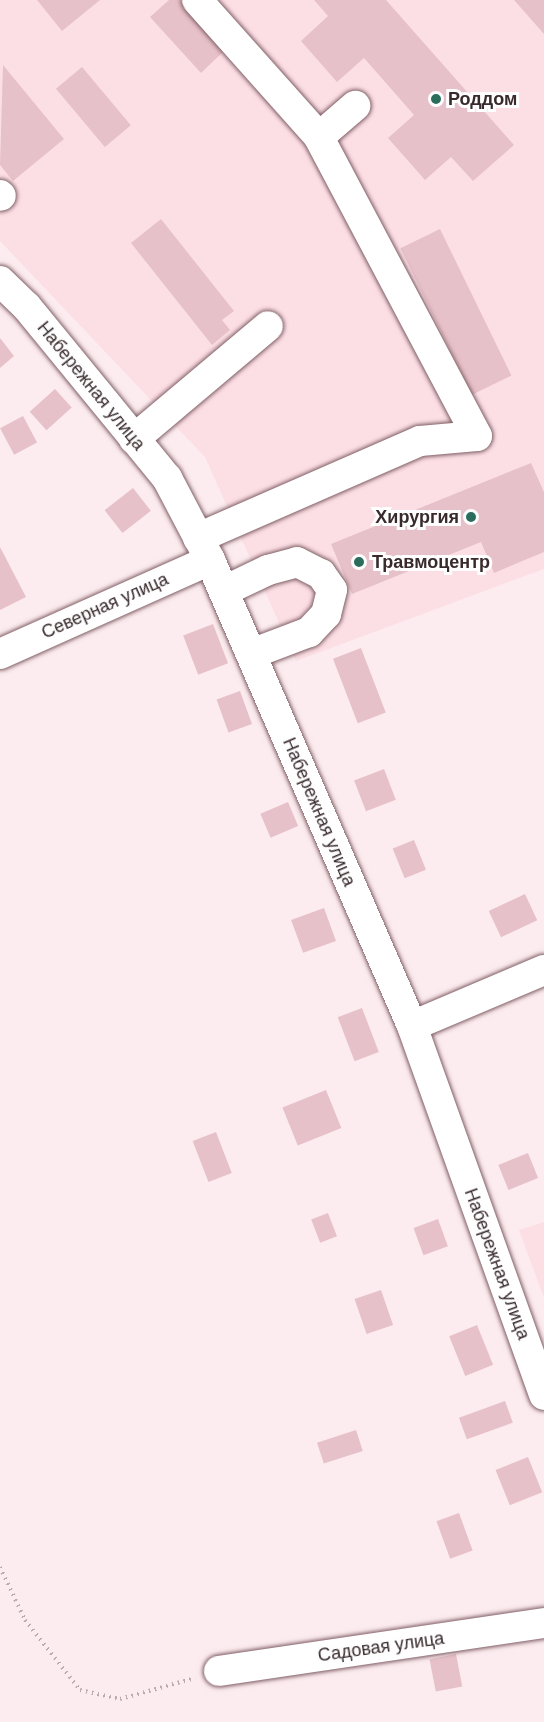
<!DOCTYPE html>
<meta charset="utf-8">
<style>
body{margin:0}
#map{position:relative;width:544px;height:1722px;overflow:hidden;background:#fcecef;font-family:Arial,sans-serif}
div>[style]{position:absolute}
.built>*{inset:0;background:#fcdfe5}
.building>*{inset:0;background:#e7c1c9;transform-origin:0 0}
.path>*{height:4px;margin-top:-2px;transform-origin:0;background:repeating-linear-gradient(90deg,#bbabae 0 1.5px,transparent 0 6px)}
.roads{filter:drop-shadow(0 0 2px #805f66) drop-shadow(0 0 2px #805f66)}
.minor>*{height:30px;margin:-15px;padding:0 15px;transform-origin:15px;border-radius:15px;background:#fff}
.dots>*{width:16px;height:16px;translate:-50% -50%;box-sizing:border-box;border:3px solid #fefefe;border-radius:50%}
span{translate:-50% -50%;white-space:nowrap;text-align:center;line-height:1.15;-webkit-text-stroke:6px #fefefe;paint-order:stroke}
.poi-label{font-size:18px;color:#382a2d;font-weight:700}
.left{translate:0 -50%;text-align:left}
.right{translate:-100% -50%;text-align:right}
.street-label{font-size:18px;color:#382a2d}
</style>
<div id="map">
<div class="built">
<i style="clip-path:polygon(0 0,544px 0,544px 569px,296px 661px,205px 457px,0 241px)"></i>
<i style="clip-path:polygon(544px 1222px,544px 1298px,519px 1230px)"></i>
</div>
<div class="building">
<i style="clip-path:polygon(37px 0,100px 0,62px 31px)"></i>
<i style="clip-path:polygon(169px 0,180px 0,226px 49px,201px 73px,150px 17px)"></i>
<i style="clip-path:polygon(314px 0,386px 0,514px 145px,473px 181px,451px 157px,425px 180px,388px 138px,414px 115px,364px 58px,337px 82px,301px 41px,328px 16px)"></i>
<i style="clip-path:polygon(514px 0,544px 0,544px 34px)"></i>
<i style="clip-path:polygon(3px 65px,64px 139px,13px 181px,0 165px)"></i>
<i style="left:82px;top:67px;width:76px;height:34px;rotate:50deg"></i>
<i style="clip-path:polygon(161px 219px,234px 311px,222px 320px,230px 330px,212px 345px,131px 243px)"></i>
<i style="left:440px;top:229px;width:163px;height:44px;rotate:64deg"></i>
<i style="clip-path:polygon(0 338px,14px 356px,0 368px)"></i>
<i style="left:55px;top:389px;width:25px;height:34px;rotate:48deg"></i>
<i style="left:23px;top:416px;width:30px;height:26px;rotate:62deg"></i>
<i style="clip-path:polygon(531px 463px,544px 492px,544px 552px,494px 573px,481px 542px,352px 594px,331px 544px)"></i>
<i style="left:133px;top:488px;width:29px;height:36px;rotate:52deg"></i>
<i style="clip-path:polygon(0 547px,26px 597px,0 610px)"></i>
<i style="left:213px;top:624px;width:42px;height:32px;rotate:69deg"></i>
<i style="left:361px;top:648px;width:69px;height:30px;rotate:69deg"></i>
<i style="left:240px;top:691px;width:35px;height:25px;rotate:70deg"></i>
<i style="left:384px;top:769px;width:33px;height:32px;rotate:69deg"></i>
<i style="left:288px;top:802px;width:26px;height:30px;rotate:67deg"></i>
<i style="left:414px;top:840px;width:32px;height:23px;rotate:68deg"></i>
<i style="left:525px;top:894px;width:29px;height:40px;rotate:65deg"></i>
<i style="left:324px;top:908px;width:35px;height:35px;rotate:70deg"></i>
<i style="left:362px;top:1008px;width:47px;height:26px;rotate:69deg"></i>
<i style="left:326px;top:1090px;width:41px;height:47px;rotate:68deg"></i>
<i style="left:216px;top:1132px;width:44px;height:25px;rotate:69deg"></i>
<i style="left:528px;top:1153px;width:27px;height:32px;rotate:68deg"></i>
<i style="left:328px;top:1213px;width:25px;height:18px;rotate:69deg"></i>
<i style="left:438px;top:1219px;width:29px;height:26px;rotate:70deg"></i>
<i style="left:381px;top:1290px;width:37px;height:28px;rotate:71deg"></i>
<i style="left:477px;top:1325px;width:43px;height:30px;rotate:68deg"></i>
<i style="left:505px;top:1401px;width:23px;height:49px;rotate:70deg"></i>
<i style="left:356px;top:1430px;width:22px;height:41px;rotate:72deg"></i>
<i style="left:528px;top:1457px;width:38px;height:35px;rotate:68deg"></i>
<i style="left:459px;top:1513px;width:40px;height:24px;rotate:70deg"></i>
<i style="left:456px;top:1654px;width:33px;height:27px;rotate:79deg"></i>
</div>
<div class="path">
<i style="left:0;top:1567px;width:59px;rotate:64.7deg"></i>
<i style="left:25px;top:1620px;width:89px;rotate:51.8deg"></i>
<i style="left:80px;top:1690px;width:41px;rotate:12.7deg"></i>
<i style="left:120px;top:1699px;width:78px;rotate:-15.6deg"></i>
</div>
<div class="roads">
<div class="minor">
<i style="left:197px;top:0;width:183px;rotate:48.3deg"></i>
<i style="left:0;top:195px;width:1px;rotate:45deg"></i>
<i style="left:0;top:281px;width:37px;rotate:44deg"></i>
<i style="left:27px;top:307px;width:221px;rotate:50.7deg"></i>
<i style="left:167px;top:478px;width:93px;rotate:62.3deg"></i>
<i style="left:210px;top:560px;width:508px;rotate:66.56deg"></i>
<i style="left:412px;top:1026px;width:392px;rotate:70.3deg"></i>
<i style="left:134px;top:439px;width:175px;rotate:-40.1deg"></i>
<i style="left:198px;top:538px;width:242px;rotate:-23.6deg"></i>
<i style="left:420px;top:441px;width:57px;rotate:-5deg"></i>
<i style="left:477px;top:436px;width:338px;rotate:-117.9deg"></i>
<i style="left:319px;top:137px;width:48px;rotate:-40.7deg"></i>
<i style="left:224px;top:591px;width:49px;rotate:-25.5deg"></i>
<i style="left:268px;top:570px;width:30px;rotate:-15deg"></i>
<i style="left:297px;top:562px;width:27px;rotate:27deg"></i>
<i style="left:321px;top:574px;width:19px;rotate:55deg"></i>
<i style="left:332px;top:590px;width:25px;rotate:104deg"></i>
<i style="left:326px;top:614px;width:25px;rotate:133deg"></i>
<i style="left:309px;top:632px;width:62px;rotate:159.2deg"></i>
<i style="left:0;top:654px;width:230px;rotate:-24.1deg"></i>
<i style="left:412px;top:1026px;width:143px;rotate:-23deg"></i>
<i style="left:219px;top:1671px;width:329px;rotate:-8.4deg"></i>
</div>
</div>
<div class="dots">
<i style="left:436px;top:99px;background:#2a6d5d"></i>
<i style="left:471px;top:517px;background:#2a6d5d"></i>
<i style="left:359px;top:562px;background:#2a6d5d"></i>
</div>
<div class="poi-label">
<span class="left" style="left:448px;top:99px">Роддом</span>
<span class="right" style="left:459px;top:517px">Хирургия</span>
<span class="left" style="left:372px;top:562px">Травмоцентр</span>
</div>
<div class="street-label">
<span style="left:91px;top:386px;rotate:51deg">Набережная улица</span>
<span style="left:105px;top:606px;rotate:-24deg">Северная улица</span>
<span style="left:319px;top:812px;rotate:67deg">Набережная улица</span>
<span style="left:497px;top:1264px;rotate:70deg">Набережная улица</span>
<span style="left:381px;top:1647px;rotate:-8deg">Садовая улица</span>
</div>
</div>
